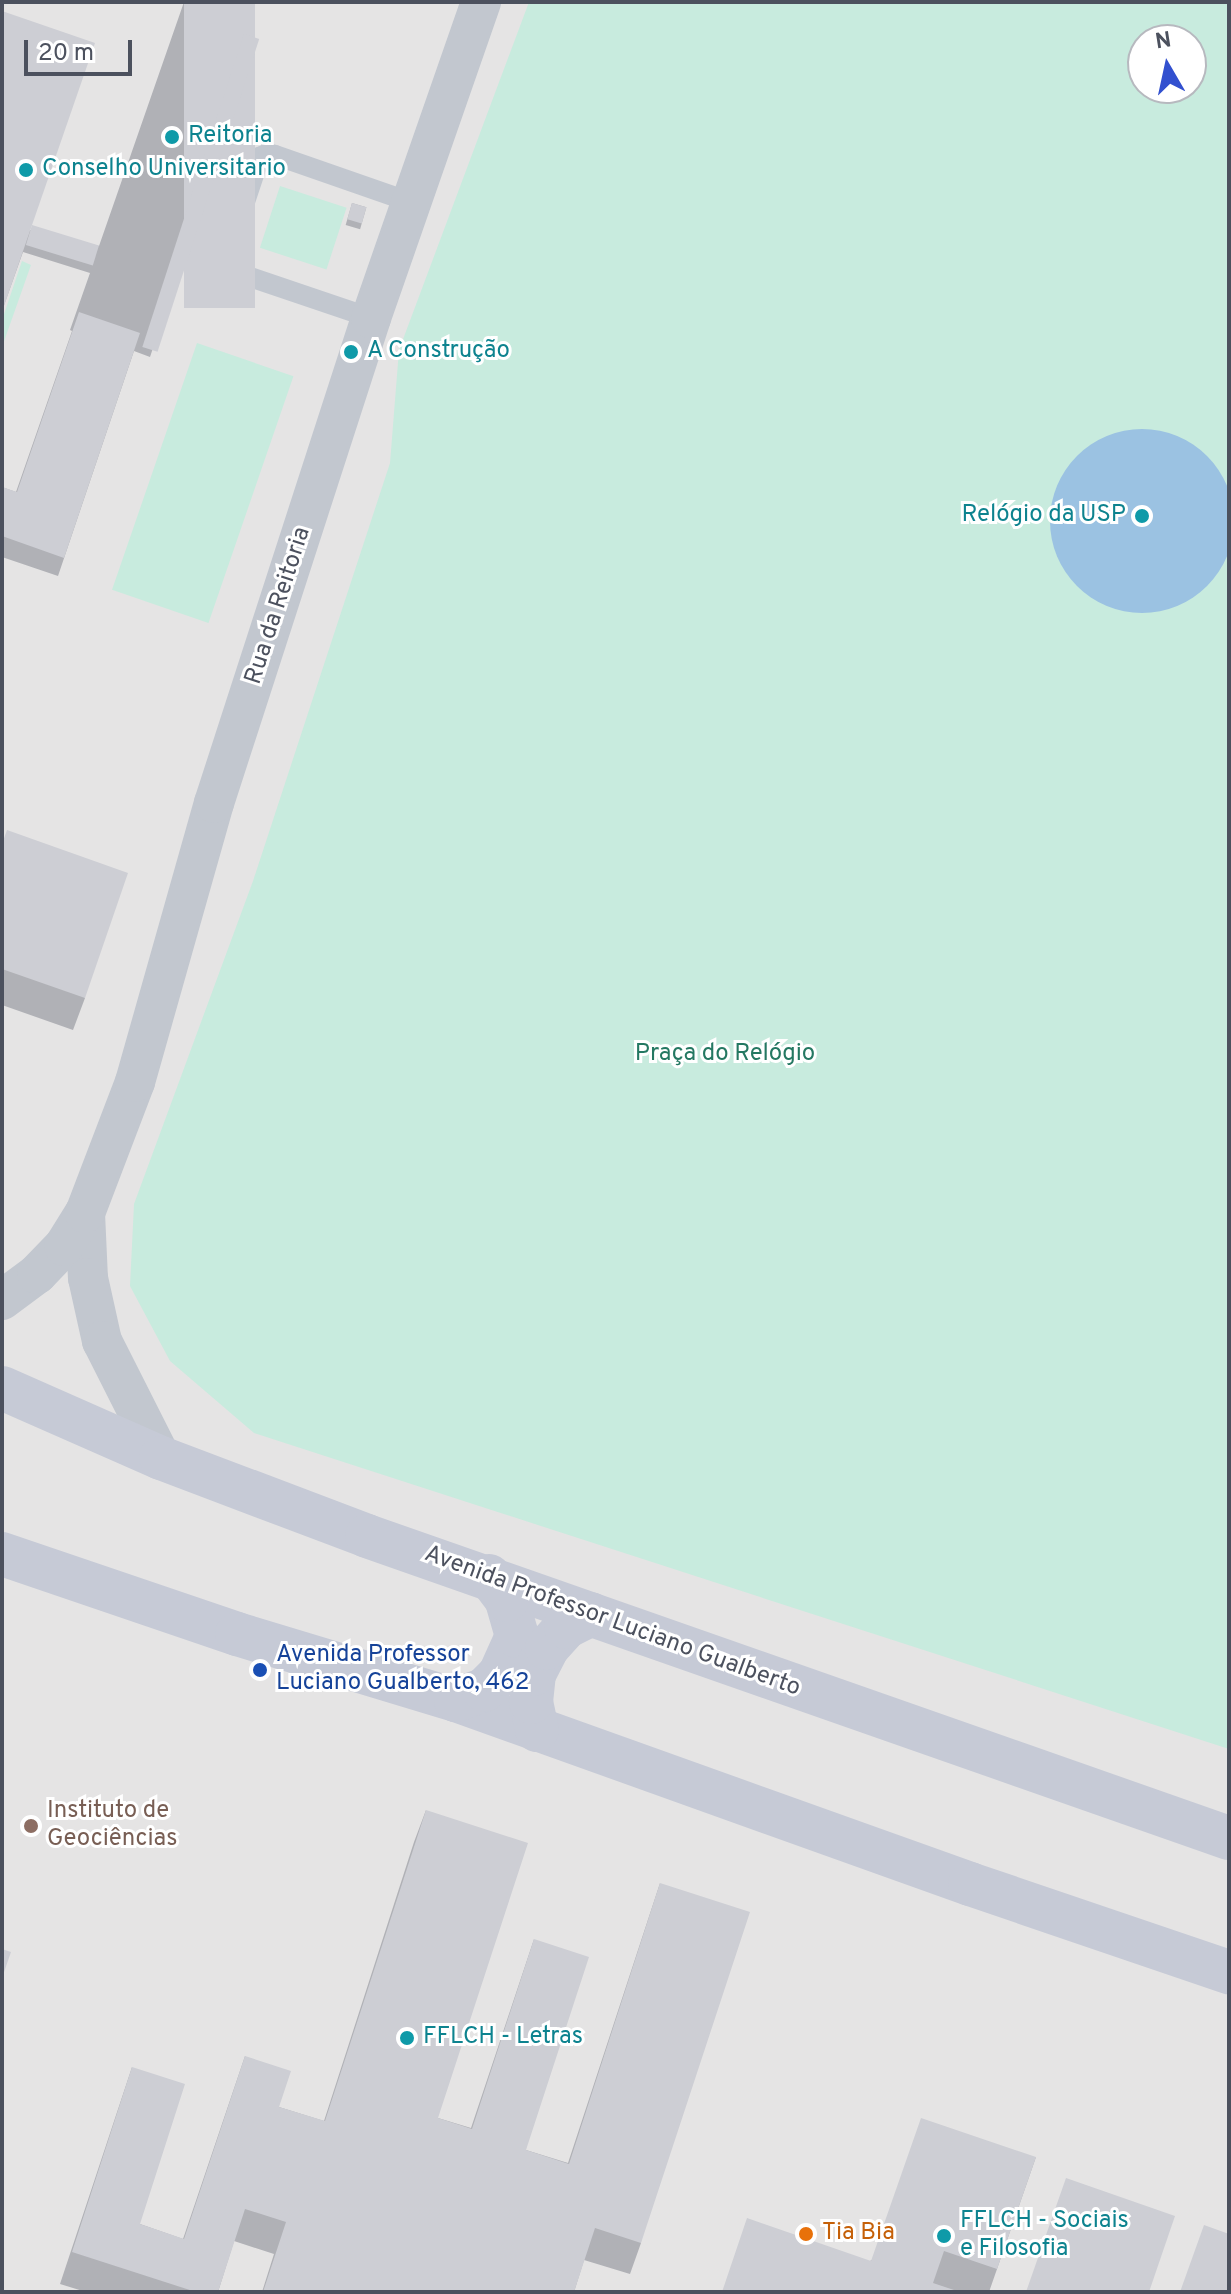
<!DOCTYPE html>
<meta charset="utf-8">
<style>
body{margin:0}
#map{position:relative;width:1231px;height:2294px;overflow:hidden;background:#f4f3f3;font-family:Overpass,sans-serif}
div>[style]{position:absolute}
.education>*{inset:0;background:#e5e4e4}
.green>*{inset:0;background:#c8ebde;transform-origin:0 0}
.water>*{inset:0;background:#9bc2e2}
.round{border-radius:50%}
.lane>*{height:20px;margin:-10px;padding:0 10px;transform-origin:10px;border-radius:10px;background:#c2c7cf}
.street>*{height:40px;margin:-20px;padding:0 20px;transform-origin:20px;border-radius:20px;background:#c2c7cf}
.secondary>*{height:44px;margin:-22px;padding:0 22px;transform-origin:22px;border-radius:22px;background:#c6cad6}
.wall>*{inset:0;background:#b0b1b6;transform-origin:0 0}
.building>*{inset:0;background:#cdced4;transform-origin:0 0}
.dots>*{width:22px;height:22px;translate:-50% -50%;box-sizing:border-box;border:4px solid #fff;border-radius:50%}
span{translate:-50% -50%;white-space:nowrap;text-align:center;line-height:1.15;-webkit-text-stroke:6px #fff;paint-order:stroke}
.culture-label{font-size:24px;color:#0d838f}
.left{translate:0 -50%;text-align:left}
.right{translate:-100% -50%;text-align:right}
.street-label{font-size:24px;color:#4c515e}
.park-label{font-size:24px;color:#247862}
.transit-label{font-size:24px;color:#164399}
.education-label{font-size:24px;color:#785e54}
.food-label{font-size:24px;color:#c56008}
.frame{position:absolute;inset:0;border:4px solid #4c515e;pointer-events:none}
.north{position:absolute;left:1127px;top:24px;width:80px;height:80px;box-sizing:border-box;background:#fff;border:2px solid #b7b9bf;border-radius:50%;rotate:351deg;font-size:22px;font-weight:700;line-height:32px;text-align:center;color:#4c515e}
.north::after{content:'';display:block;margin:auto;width:28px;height:36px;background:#3250cf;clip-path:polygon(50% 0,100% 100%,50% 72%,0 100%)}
.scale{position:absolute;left:24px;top:40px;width:108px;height:36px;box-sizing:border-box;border:4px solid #4c515e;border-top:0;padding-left:10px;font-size:24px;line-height:28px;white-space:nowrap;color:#4c515e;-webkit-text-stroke:6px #fff;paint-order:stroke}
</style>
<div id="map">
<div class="education">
<i style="clip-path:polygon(evenodd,2px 2px,1229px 2px,1229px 2292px,2px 2292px,2px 2px,1143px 40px,1191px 40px,1191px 88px,1143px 88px,1143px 40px)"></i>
</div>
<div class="green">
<i style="clip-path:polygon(evenodd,529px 2px,1229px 2px,1229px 1749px,254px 1433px,170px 1361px,130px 1286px,134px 1204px,253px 881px,390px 463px,399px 350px,529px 2px,1143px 40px,1191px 40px,1191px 88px,1143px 88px,1143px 40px)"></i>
<i style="left:280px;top:186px;width:70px;height:65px;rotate:18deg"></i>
<i style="clip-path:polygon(22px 261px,31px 265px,2px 347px,2px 364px,2px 320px)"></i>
<i style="left:197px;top:343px;width:102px;height:261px;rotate:19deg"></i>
</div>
<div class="water">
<i class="round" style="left:1050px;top:429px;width:184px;height:184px"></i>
</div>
<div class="lane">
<i style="left:371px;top:318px;width:150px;rotate:-161.3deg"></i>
<i style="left:229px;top:270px;width:11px;rotate:-105deg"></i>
<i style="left:226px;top:259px;width:108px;rotate:-71.6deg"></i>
<i style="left:260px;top:157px;width:9px;rotate:-27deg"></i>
<i style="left:268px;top:153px;width:7px;rotate:16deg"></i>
<i style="left:275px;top:155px;width:146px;rotate:19.2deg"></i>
</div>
<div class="street">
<i style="left:85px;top:1213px;width:65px;rotate:87.4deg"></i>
<i style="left:88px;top:1278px;width:65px;rotate:77.5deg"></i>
<i style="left:102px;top:1341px;width:131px;rotate:63.2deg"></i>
<i style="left:2px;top:1300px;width:44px;rotate:-36.6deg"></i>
<i style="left:37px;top:1274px;width:39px;rotate:-46deg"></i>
<i style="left:64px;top:1246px;width:39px;rotate:-58deg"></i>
<i style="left:85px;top:1213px;width:140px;rotate:-69.1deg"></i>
<i style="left:135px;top:1082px;width:290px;rotate:-74.2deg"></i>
<i style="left:214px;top:803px;width:510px;rotate:-72.06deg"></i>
<i style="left:371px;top:318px;width:335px;rotate:-70.8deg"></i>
</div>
<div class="secondary">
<i style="left:2px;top:1388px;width:174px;rotate:23.8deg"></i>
<i style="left:161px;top:1458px;width:220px;rotate:20.7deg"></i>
<i style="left:367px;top:1536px;width:913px;rotate:19.31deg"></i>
<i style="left:2px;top:1554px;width:248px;rotate:18.8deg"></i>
<i style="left:237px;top:1634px;width:229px;rotate:16.8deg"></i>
<i style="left:456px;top:1700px;width:546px;rotate:19.7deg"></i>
<i style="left:970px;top:1884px;width:274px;rotate:18.8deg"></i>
<i style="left:456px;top:1700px;width:30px;rotate:-20deg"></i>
<i style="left:484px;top:1690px;width:23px;rotate:-45deg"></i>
<i style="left:500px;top:1674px;width:42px;rotate:-65.9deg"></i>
<i style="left:517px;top:1636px;width:37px;rotate:-106deg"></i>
<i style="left:507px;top:1600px;width:30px;rotate:-127deg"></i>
<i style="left:537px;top:1730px;width:29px;rotate:-102deg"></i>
<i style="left:531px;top:1702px;width:28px;rotate:-84deg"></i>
<i style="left:534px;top:1674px;width:29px;rotate:-63deg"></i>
<i style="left:547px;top:1648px;width:28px;rotate:-48deg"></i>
<i style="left:566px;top:1627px;width:28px;rotate:-27deg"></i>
</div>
<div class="wall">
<i style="clip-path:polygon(184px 2px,244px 34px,152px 351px,150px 357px,134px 351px,58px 576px,2px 557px,2px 487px,16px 492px,72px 331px,70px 330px,90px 273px,23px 252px,2px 311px,2px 11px,30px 230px,99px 246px)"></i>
<i style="left:352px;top:203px;width:15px;height:23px;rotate:16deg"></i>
<i style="clip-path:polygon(2px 844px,85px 998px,73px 1030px,2px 1005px)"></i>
<i style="clip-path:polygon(426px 1810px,438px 2118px,471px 2128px,534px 1939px,526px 2150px,568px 2163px,660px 1883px,641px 2243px,630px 2274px,584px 2260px,574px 2292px,262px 2292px,274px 2254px,234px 2241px,218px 2292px,86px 2292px,60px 2284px,132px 2067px,140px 2224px,183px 2239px,245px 2056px,279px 2107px,324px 2121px,414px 1842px)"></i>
<i style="clip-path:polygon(1036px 2157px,989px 2292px,721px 2292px,870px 2261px)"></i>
</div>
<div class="building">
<i style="left:184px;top:2px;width:71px;height:306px"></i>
<i style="clip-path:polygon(2px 11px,95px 43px,4px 306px,2px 306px)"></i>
<i style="left:244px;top:34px;width:16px;height:329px;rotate:18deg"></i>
<i style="left:352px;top:203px;width:15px;height:17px;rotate:16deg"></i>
<i style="left:32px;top:225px;width:70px;height:21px;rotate:17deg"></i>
<i style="clip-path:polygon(79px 312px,140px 333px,64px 558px,2px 536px,2px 487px,17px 492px)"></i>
<i style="clip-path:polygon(7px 830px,128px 873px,85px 998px,2px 969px,2px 844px)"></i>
<i style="clip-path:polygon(426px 1810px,528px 1843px,438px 2118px,472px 2129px,534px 1939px,589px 1957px,526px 2150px,569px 2164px,660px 1883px,750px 1912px,641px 2243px,595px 2228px,574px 2292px,263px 2292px,286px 2222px,245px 2209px,218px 2292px,196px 2292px,72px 2252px,132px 2067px,185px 2084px,140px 2224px,184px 2239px,245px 2056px,291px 2071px,279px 2107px,325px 2121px)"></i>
<i style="clip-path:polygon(2px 1949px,11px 1952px,2px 1978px)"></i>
<i style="clip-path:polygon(921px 2118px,1036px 2157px,997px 2269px,944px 2251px,933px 2283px,960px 2292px,722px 2292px,747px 2218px,871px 2261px)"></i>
<i style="clip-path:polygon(1066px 2178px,1175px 2216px,1149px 2292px,1026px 2292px)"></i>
<i style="clip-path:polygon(1204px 2225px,1229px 2234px,1229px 2292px,1180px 2292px)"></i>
</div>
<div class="dots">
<i style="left:172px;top:137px;background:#0f9aa8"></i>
<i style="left:26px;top:170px;background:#0f9aa8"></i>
<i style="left:351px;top:352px;background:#0f9aa8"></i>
<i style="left:1142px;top:516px;background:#0f9aa8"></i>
<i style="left:260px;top:1670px;background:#1a4fb4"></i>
<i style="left:31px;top:1826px;background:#8d6e63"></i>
<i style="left:407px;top:2038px;background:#0f9aa8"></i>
<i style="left:806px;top:2234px;background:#e8710a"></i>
<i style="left:944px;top:2236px;background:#0f9aa8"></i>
</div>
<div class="culture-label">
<span class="left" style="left:188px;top:137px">Reitoria</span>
<span class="left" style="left:42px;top:170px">Conselho Universitario</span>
<span class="left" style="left:367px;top:352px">A Construção</span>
<span class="right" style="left:1126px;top:516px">Relógio da USP</span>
<span class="left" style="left:423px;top:2038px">FFLCH - Letras</span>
<span class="left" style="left:960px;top:2236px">FFLCH - Sociais<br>e Filosofia</span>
</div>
<div class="street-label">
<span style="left:279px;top:606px;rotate:-72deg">Rua da Reitoria</span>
<span style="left:612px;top:1622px;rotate:20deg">Avenida Professor Luciano Gualberto</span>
</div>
<div class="park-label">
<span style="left:725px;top:1055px">Praça do Relógio</span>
</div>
<div class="transit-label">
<span class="left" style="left:276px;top:1670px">Avenida Professor<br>Luciano Gualberto, 462</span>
</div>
<div class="education-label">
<span class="left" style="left:47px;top:1826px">Instituto de<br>Geociências</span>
</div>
<div class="food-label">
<span class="left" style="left:822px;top:2234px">Tia Bia</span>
</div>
<div class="frame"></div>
<div class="north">N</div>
<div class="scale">20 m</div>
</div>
